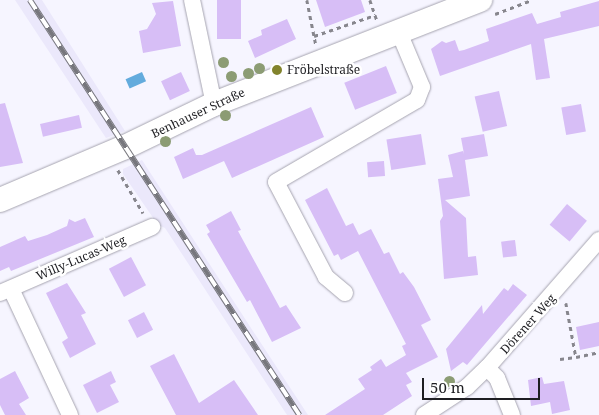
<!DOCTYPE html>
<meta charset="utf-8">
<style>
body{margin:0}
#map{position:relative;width:599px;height:415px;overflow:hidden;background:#f6f5ff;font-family:"Noto Serif",serif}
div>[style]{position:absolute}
.built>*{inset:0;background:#ebe8fb}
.water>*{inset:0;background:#63abdd;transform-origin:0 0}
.building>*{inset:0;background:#d7bef6;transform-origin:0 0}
.path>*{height:2.5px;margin-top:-1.25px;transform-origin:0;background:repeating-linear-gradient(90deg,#87868d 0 4px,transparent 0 8px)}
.roads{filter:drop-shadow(0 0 1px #a6a4b0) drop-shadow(0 0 1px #a6a4b0)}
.minor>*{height:16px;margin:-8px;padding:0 8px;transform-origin:8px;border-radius:8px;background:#fff}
.secondary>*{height:24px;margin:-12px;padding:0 12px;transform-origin:12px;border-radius:12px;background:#fff}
.rail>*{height:5.5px;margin-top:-2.75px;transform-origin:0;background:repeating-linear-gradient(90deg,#fff 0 11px,#77777d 0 22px);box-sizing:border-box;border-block:1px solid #77777d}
.trees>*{width:11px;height:11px;margin:-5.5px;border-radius:50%;background:#8c9c74}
.dots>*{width:14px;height:14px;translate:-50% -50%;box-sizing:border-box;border:2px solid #fff;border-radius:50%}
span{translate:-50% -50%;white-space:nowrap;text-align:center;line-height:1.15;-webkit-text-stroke:5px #fff;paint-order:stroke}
.poi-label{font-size:12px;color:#1e1e22}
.left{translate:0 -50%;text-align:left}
.street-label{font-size:12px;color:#1e1e22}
.scale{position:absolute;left:422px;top:378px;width:118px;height:22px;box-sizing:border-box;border:2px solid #1e1e22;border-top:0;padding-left:6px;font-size:15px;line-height:18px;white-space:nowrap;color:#1e1e22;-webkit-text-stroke:4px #fff;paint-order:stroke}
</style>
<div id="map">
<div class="built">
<i style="clip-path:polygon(15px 0,42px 0,125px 131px,106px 138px)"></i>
<i style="clip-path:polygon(142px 160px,251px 328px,308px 415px,287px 415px,165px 228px,158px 225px,123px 174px,123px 169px)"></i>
</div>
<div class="water">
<i style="left:142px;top:72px;width:10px;height:18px;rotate:66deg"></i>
</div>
<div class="building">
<i style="left:217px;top:0;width:24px;height:39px"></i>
<i style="clip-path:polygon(316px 0,361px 0,365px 12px,325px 27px)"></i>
<i style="clip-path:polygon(173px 1px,181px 46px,143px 53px,139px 31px,147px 29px,156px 14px,152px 3px)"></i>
<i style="clip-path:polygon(599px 1px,599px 26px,544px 39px,550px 78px,536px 80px,531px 44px,440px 76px,431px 49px,442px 41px,446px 43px,455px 40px,459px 51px,464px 50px,489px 41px,486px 29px,532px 13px,537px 24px,561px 17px,560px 12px)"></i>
<i style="clip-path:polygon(287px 19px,296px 39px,255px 58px,248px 41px,262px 35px,261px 30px)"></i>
<i style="left:386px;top:66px;width:29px;height:45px;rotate:68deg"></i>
<i style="left:181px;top:72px;width:21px;height:22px;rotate:65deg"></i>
<i style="left:499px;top:91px;width:36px;height:25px;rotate:77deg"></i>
<i style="clip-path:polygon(5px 103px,23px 163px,0 167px,0 104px)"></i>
<i style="left:581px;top:104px;width:28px;height:20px;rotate:80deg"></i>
<i style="clip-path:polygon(311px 107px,324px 137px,232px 178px,224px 161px,183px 179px,174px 157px,193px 148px,196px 155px,202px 155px)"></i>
<i style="left:79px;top:115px;width:13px;height:40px;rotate:77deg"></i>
<i style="left:421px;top:134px;width:31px;height:35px;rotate:81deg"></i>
<i style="clip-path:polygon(484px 134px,488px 156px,465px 160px,470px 196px,445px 200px,466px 218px,468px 257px,476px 256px,478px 275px,444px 279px,440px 221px,443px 216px,438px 179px,453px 177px,448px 155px,463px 151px,464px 154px,461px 138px)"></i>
<i style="left:384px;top:161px;width:15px;height:17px;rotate:86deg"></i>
<i style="clip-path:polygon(327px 188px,346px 226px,353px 223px,359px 235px,371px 229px,384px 254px,389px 252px,400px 274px,403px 272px,414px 287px,431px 320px,421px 325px,438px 357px,406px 373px,412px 382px,406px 385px,412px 396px,383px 415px,325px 415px,365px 389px,358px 379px,372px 370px,370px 367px,381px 359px,386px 367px,406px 355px,402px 346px,406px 344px,358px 251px,341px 260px,338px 254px,334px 256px,305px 200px)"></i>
<i style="left:567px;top:204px;width:26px;height:27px;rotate:40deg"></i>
<i style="clip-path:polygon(231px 211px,241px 230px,238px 231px,280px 308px,286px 305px,301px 328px,272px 342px,250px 300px,247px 302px,207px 234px,210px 232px,206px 225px)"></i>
<i style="clip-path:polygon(85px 218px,94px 237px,11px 271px,9px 267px,0 271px,0 247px,25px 236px,28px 241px,47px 235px,67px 226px,69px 219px,75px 222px)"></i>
<i style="left:515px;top:240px;width:16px;height:14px;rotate:83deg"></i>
<i style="left:131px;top:257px;width:32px;height:25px;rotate:62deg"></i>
<i style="clip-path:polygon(67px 283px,86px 313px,81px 315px,96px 344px,70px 358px,62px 342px,68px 338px,46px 293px)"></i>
<i style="clip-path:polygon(513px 284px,527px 295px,467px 365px,463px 362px,451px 371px,446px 349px,482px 305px,483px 314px,504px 288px,508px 291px)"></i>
<i style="left:144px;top:312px;width:20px;height:18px;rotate:63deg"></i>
<i style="clip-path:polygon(599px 322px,599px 346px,580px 350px,576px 327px)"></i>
<i style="clip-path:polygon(174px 354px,199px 403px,234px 380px,258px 415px,176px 415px,150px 366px)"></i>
<i style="clip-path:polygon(15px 371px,29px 398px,19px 404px,26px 415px,5px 415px,0 405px,0 379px)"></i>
<i style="clip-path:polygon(111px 371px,116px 382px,110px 385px,119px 402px,97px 413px,83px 385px)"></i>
<i style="clip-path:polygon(542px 377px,544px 384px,564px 381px,570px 410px,552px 414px,550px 402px,531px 406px,528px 380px)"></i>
</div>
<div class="path">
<i style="left:307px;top:0;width:46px;rotate:78.7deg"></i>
<i style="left:370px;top:0;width:21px;rotate:71deg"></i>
<i style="left:495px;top:14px;width:39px;rotate:-21deg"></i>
<i style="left:314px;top:36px;width:65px;rotate:-19deg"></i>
<i style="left:118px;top:170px;width:50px;rotate:59.8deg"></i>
<i style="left:566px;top:303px;width:55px;rotate:79.5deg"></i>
<i style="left:576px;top:357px;width:24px;rotate:-12deg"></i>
<i style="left:560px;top:359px;width:16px;rotate:-7deg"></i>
</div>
<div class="roads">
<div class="minor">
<i style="left:192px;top:0;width:106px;rotate:78.1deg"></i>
<i style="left:11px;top:289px;width:139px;rotate:64.9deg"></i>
<i style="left:0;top:293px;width:166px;rotate:-23.5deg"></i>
<i style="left:345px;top:293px;width:25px;rotate:-140deg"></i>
<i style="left:326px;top:277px;width:107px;rotate:-117.8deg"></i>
<i style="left:276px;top:182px;width:163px;rotate:-30.2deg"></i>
<i style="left:417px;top:100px;width:14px;rotate:-69deg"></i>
<i style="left:422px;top:87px;width:62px;rotate:-112.8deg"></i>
<i style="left:487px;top:368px;width:14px;rotate:45deg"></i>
<i style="left:497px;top:378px;width:40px;rotate:68deg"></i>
<i style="left:424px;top:415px;width:51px;rotate:-33.1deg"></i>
<i style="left:467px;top:387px;width:28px;rotate:-44deg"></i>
<i style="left:487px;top:368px;width:170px;rotate:-48.8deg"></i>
</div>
<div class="secondary">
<i style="left:0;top:200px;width:136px;rotate:-23deg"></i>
<i style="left:125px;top:147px;width:99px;rotate:-25.8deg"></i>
<i style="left:214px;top:104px;width:286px;rotate:-21.4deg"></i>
</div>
</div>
<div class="rail">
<i style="left:30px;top:0;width:495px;rotate:57deg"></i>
</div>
<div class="trees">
<i style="left:223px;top:62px"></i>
<i style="left:259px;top:68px"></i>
<i style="left:248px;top:73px"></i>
<i style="left:231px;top:76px"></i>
<i style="left:225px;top:115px"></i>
<i style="left:165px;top:141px"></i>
<i style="left:449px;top:381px"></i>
</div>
<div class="dots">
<i style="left:277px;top:70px;background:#82832d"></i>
</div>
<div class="poi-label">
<span class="left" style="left:287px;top:70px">Fröbelstraße</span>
</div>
<div class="street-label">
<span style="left:198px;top:113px;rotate:-25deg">Benhauser Straße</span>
<span style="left:81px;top:258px;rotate:-23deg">Willy-Lucas-Weg</span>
<span style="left:528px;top:324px;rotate:-48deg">Dörener Weg</span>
</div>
<div class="scale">50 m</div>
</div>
